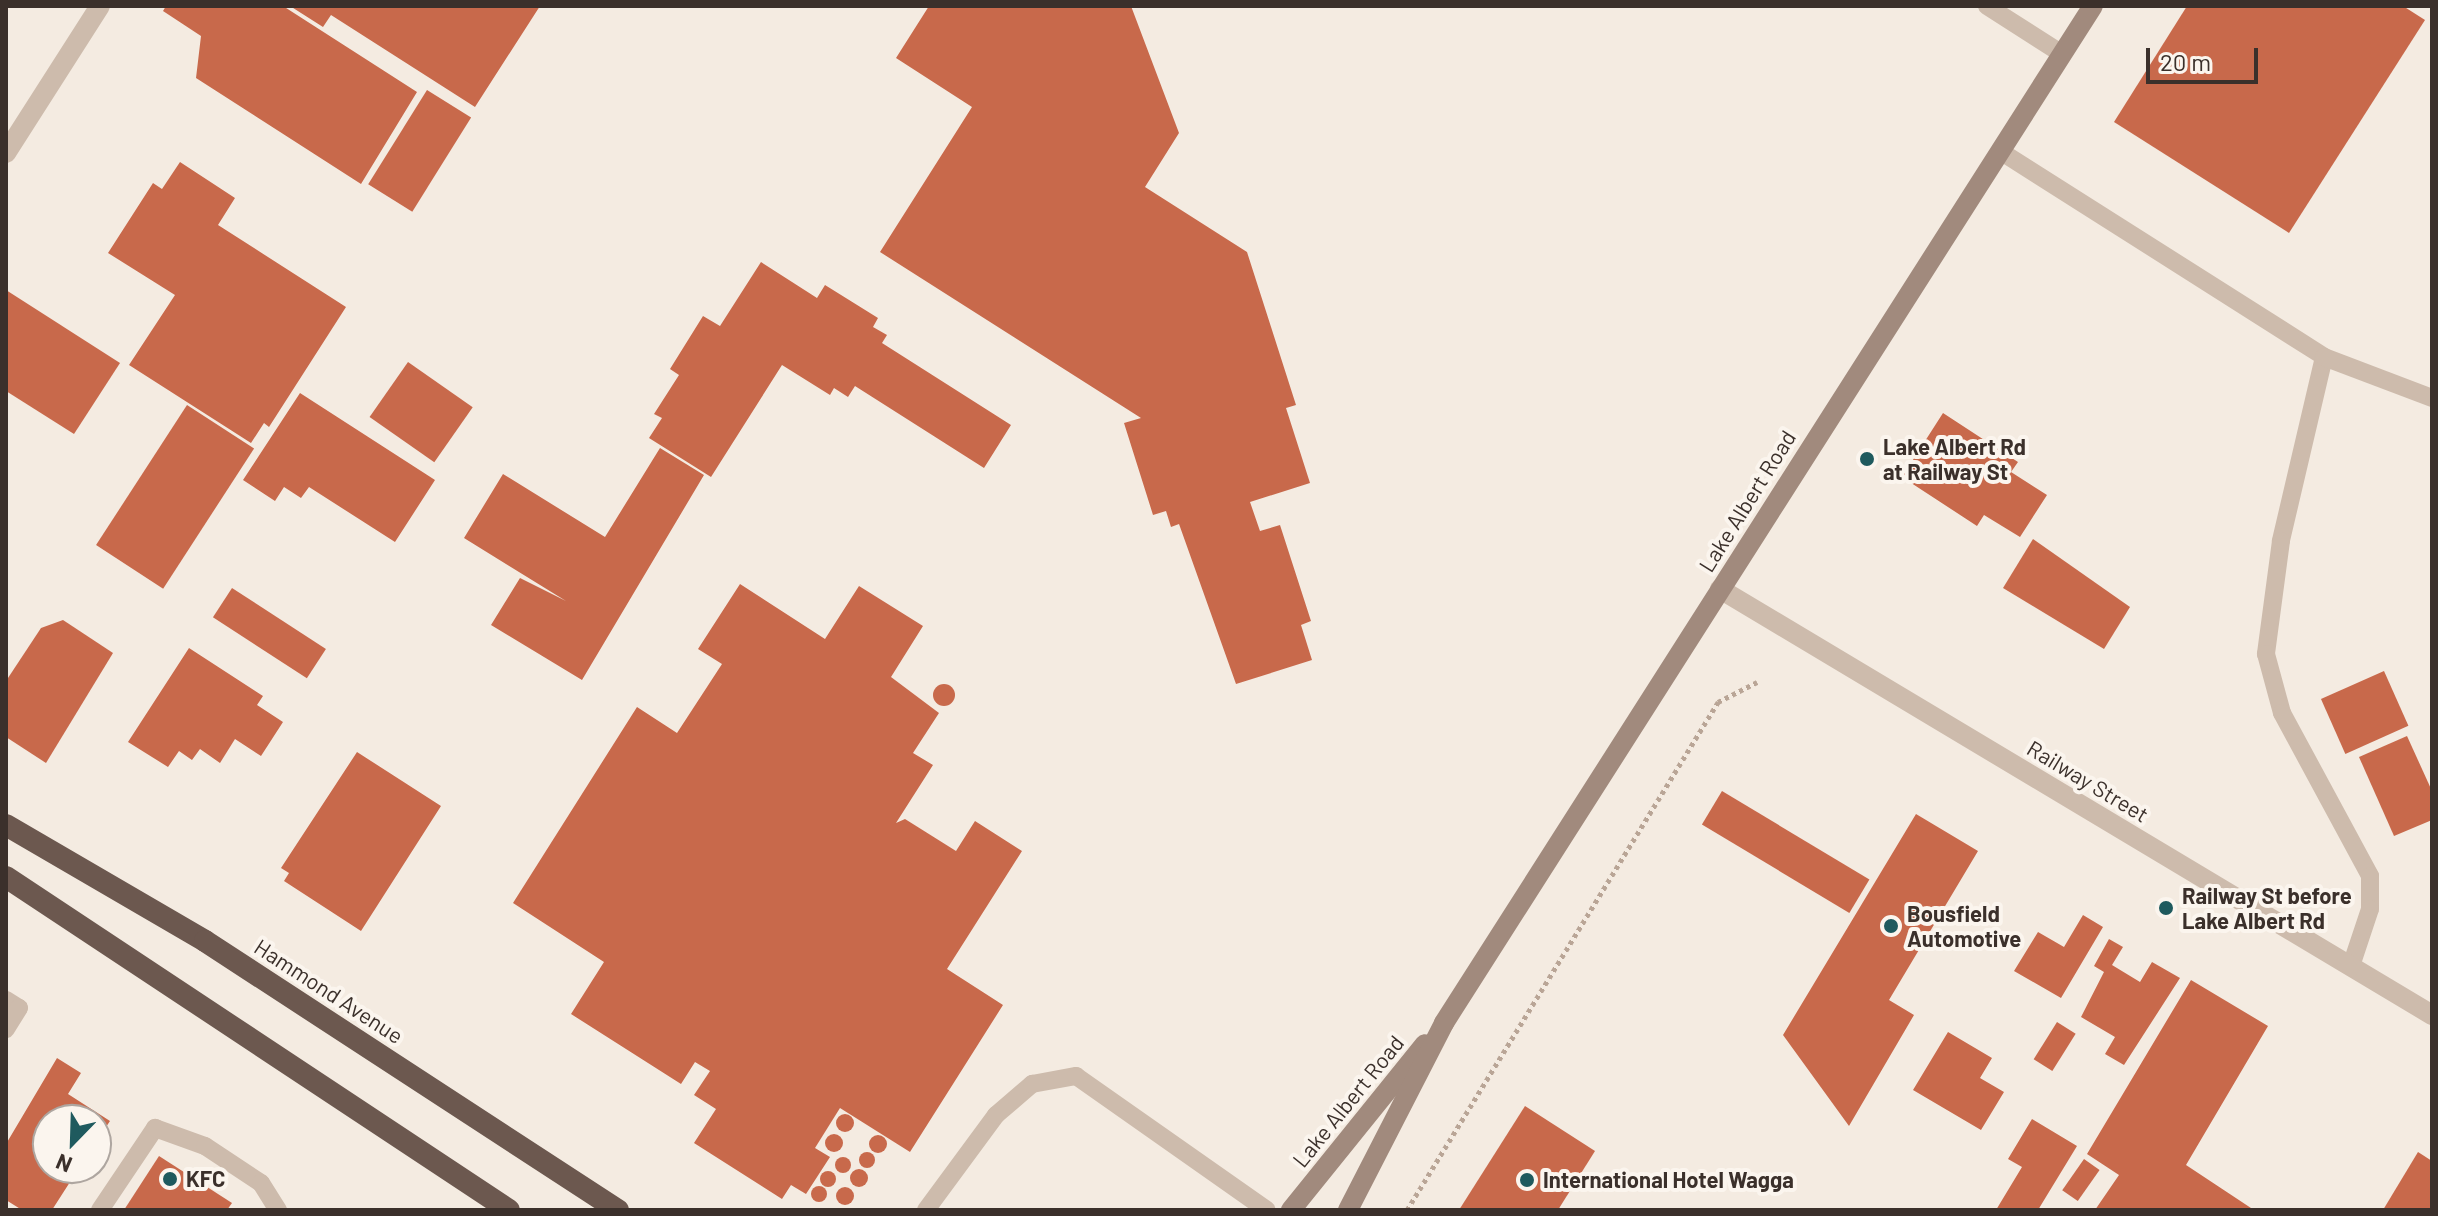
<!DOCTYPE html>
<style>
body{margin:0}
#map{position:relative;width:2438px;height:1216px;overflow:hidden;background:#f4ebe1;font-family:Barlow,sans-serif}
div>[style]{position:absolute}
.building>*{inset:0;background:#c8694b;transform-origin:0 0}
.round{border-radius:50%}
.path>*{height:5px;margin-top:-2.5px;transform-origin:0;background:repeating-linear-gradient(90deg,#b9a596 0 4px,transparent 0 8px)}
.service>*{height:18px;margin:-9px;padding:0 9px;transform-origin:9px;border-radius:9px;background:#cdbbac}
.minor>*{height:20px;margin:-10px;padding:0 10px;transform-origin:10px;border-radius:10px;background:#cdbbac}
.tertiary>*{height:20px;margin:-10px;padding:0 10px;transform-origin:10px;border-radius:10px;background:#cdbbac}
.secondary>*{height:20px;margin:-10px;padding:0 10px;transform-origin:10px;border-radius:10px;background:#a18a7d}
.trunk>*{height:22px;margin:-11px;padding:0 11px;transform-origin:11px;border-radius:11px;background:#6c584f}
.dots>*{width:22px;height:22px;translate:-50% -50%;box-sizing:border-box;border:4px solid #fbf5ee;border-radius:50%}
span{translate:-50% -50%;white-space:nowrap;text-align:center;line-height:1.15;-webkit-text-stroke:8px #fbf5ee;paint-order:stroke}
.poi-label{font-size:22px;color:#3b302b;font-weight:700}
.left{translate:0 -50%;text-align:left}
.street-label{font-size:22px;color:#3b302b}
.frame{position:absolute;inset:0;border:8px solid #3b302b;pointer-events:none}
.north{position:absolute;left:32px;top:1104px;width:80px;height:80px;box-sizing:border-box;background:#fbf5ee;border:2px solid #aea6a0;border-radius:50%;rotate:203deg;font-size:22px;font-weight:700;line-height:32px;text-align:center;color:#3b302b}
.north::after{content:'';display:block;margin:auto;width:28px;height:36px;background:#1f5a5e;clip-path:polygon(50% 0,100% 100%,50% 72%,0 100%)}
.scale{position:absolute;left:2146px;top:48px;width:112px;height:36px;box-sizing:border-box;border:4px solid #3b302b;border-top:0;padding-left:10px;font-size:24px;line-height:28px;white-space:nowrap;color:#3b302b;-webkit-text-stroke:6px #fbf5ee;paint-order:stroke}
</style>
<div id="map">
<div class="building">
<i style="clip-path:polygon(166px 6px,283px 6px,417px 92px,361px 184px,196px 78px,201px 36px,163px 11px)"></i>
<i style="clip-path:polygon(290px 6px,540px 6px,475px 107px,331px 15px,323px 27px)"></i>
<i style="clip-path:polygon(929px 6px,1131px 6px,1179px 133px,1145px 187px,1247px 252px,1296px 405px,1286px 408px,1310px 483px,1250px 502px,1260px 531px,1280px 525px,1311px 621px,1301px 625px,1312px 660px,1236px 684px,1179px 524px,1171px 527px,1166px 511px,1153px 515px,1124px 423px,1141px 418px,880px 252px,972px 107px,896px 58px)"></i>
<i style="clip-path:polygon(2187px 6px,2403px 6px,2425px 20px,2289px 233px,2114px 122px)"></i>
<i style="left:427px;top:90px;width:52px;height:111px;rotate:32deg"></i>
<i style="clip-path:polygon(180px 162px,235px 198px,218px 225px,346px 307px,269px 427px,264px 423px,251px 443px,129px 365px,175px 295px,108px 253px,153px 183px,162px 189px)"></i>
<i style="clip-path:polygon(761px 262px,817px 298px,825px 285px,878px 318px,873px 327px,887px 335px,882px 343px,1011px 425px,984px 468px,855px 386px,848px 397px,834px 388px,830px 395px,782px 365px,711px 477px,649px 438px,662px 418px,654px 414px,679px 375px,670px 369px,703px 316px,720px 326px)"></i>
<i style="clip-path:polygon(6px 290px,120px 363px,74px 434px,6px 391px)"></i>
<i style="left:408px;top:362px;width:79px;height:67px;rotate:35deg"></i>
<i style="clip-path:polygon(300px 393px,435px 480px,395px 542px,309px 487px,301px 498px,284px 487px,275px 501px,243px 480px)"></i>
<i style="left:187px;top:405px;width:80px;height:167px;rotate:33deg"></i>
<i style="clip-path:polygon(1943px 413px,2018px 462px,2011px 472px,2047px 495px,2020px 537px,1984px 515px,1977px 526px,1902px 477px)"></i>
<i style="clip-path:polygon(660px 448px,704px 475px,582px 680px,491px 625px,520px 578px,566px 601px,464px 538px,503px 474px,605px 537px)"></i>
<i style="clip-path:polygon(2033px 539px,2130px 607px,2104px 649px,2003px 588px)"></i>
<i style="clip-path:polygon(740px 584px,825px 639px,859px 586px,923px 626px,891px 677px,939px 713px,913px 753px,933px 765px,896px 823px,905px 819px,956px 851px,975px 821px,1022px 851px,947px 969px,1003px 1005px,910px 1152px,840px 1108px,815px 1148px,830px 1157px,806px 1194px,791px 1185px,782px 1199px,694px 1143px,716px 1109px,694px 1095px,710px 1071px,695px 1062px,681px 1084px,571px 1014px,604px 962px,513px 903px,637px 707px,677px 733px,722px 664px,698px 649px)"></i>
<i style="left:232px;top:588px;width:112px;height:35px;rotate:33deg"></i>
<i style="clip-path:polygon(63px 620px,113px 653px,46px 763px,6px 737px,6px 681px,41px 628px)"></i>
<i style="clip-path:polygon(189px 648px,263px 696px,257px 705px,283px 722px,261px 756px,235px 739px,220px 763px,200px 749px,192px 760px,179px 751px,168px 767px,128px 742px)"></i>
<i style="left:2384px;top:671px;width:60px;height:69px;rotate:66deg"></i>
<i class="round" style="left:933px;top:684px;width:22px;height:22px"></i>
<i style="clip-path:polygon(2407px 736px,2432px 791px,2432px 820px,2394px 836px,2359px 757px)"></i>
<i style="clip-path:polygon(357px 752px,441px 806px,361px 931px,284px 881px,289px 873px,281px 868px)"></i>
<i style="left:1722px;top:791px;width:172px;height:39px;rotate:31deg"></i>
<i style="clip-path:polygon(1916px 814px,1978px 851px,1889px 1000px,1914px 1015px,1849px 1126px,1783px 1035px)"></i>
<i style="clip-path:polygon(2083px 915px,2103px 927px,2061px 998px,2014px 971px,2038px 932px,2064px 947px)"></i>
<i style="clip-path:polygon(2109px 939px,2123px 947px,2112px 965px,2140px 982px,2152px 962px,2180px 978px,2124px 1065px,2105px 1054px,2115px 1037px,2081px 1017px,2104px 972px,2094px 966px)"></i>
<i style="clip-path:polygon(2191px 980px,2268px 1026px,2186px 1165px,2254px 1210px,2095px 1210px,2119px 1175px,2087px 1154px)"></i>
<i style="left:2057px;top:1022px;width:22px;height:44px;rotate:32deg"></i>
<i style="clip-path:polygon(1948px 1032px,1992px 1058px,1980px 1078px,2004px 1092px,1981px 1130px,1913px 1090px)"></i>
<i style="clip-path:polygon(57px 1058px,81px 1073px,68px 1094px,110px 1121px,96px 1142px,96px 1120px,48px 1120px,48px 1168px,79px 1168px,52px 1210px,22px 1210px,6px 1200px,6px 1144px)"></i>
<i style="clip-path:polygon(1525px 1106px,1595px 1151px,1558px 1210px,1459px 1210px)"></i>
<i class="round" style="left:836px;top:1114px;width:18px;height:18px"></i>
<i style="clip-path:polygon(2032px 1119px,2077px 1146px,2038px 1210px,1996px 1210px,2022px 1167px,2008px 1159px)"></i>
<i class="round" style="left:825px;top:1134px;width:18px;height:18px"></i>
<i class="round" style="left:869px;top:1135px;width:18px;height:18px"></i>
<i class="round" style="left:859px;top:1152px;width:16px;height:16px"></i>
<i style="clip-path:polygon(2418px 1152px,2432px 1161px,2432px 1210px,2383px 1210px)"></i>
<i style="clip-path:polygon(159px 1156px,232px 1203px,227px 1210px,124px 1210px)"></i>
<i class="round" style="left:835px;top:1157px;width:16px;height:16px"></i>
<i style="left:2084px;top:1159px;width:19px;height:38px;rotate:35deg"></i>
<i class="round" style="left:850px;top:1169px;width:18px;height:18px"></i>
<i class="round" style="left:820px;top:1171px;width:16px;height:16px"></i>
<i class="round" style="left:811px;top:1186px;width:16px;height:16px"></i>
<i class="round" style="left:836px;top:1187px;width:18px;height:18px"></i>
</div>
<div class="path">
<i style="left:1407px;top:1210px;width:596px;rotate:-58.52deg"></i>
<i style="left:1718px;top:702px;width:44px;rotate:-27.1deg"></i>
</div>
<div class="service">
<i style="left:1987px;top:6px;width:89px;rotate:32.6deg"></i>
<i style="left:2000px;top:151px;width:384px;rotate:32.4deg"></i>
<i style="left:2324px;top:357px;width:189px;rotate:103.2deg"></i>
<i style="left:2281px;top:541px;width:114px;rotate:97.6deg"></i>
<i style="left:2266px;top:654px;width:61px;rotate:74.8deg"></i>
<i style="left:2282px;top:713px;width:185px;rotate:61.6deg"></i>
<i style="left:2370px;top:876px;width:33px;rotate:90deg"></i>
<i style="left:2370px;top:909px;width:60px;rotate:108.4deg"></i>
<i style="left:2324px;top:357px;width:116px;rotate:20.8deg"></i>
<i style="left:6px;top:1000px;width:15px;rotate:32deg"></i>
<i style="left:19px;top:1008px;width:25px;rotate:122deg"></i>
<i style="left:100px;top:1210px;width:99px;rotate:-56.1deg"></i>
<i style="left:155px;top:1128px;width:53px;rotate:19.8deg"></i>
<i style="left:205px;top:1146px;width:67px;rotate:33.5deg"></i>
<i style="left:261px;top:1183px;width:32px;rotate:58deg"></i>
<i style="left:926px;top:1210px;width:118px;rotate:-53.6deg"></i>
<i style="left:996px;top:1115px;width:48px;rotate:-40.7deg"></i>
<i style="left:1032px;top:1084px;width:45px;rotate:-10.3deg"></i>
<i style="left:1076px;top:1076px;width:233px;rotate:35.1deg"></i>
</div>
<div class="minor">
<i style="left:6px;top:153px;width:174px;rotate:-57.4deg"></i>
</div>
<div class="tertiary">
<i style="left:1720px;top:589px;width:830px;rotate:30.89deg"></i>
</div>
<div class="secondary">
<i style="left:1291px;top:1210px;width:213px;rotate:-51.1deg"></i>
<i style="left:1348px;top:1210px;width:210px;rotate:-62.8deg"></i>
<i style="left:1444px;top:1023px;width:1206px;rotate:-57.46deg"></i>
</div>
<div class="trunk">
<i style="left:6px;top:825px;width:230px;rotate:30.2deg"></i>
<i style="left:205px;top:941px;width:493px;rotate:33.1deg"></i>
<i style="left:6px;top:877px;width:603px;rotate:33.51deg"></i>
</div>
<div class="dots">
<i style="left:1867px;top:459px;background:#1f5a5e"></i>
<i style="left:2166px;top:908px;background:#1f5a5e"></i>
<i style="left:1891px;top:926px;background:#1f5a5e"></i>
<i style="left:170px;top:1179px;background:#1f5a5e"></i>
<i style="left:1527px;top:1180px;background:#1f5a5e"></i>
</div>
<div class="poi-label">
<span class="left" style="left:1883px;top:459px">Lake Albert Rd<br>at Railway St</span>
<span class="left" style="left:2182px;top:908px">Railway St before<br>Lake Albert Rd</span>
<span class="left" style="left:1907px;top:926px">Bousfield<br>Automotive</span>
<span class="left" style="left:186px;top:1179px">KFC</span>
<span class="left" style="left:1543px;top:1180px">International Hotel Wagga</span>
</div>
<div class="street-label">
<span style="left:1747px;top:501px;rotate:-58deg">Lake Albert Road</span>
<span style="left:2088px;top:781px;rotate:31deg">Railway Street</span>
<span style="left:329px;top:991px;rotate:33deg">Hammond Avenue</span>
<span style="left:1348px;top:1101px;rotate:-51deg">Lake Albert Road</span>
</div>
<div class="frame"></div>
<div class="north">N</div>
<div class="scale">20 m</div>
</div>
